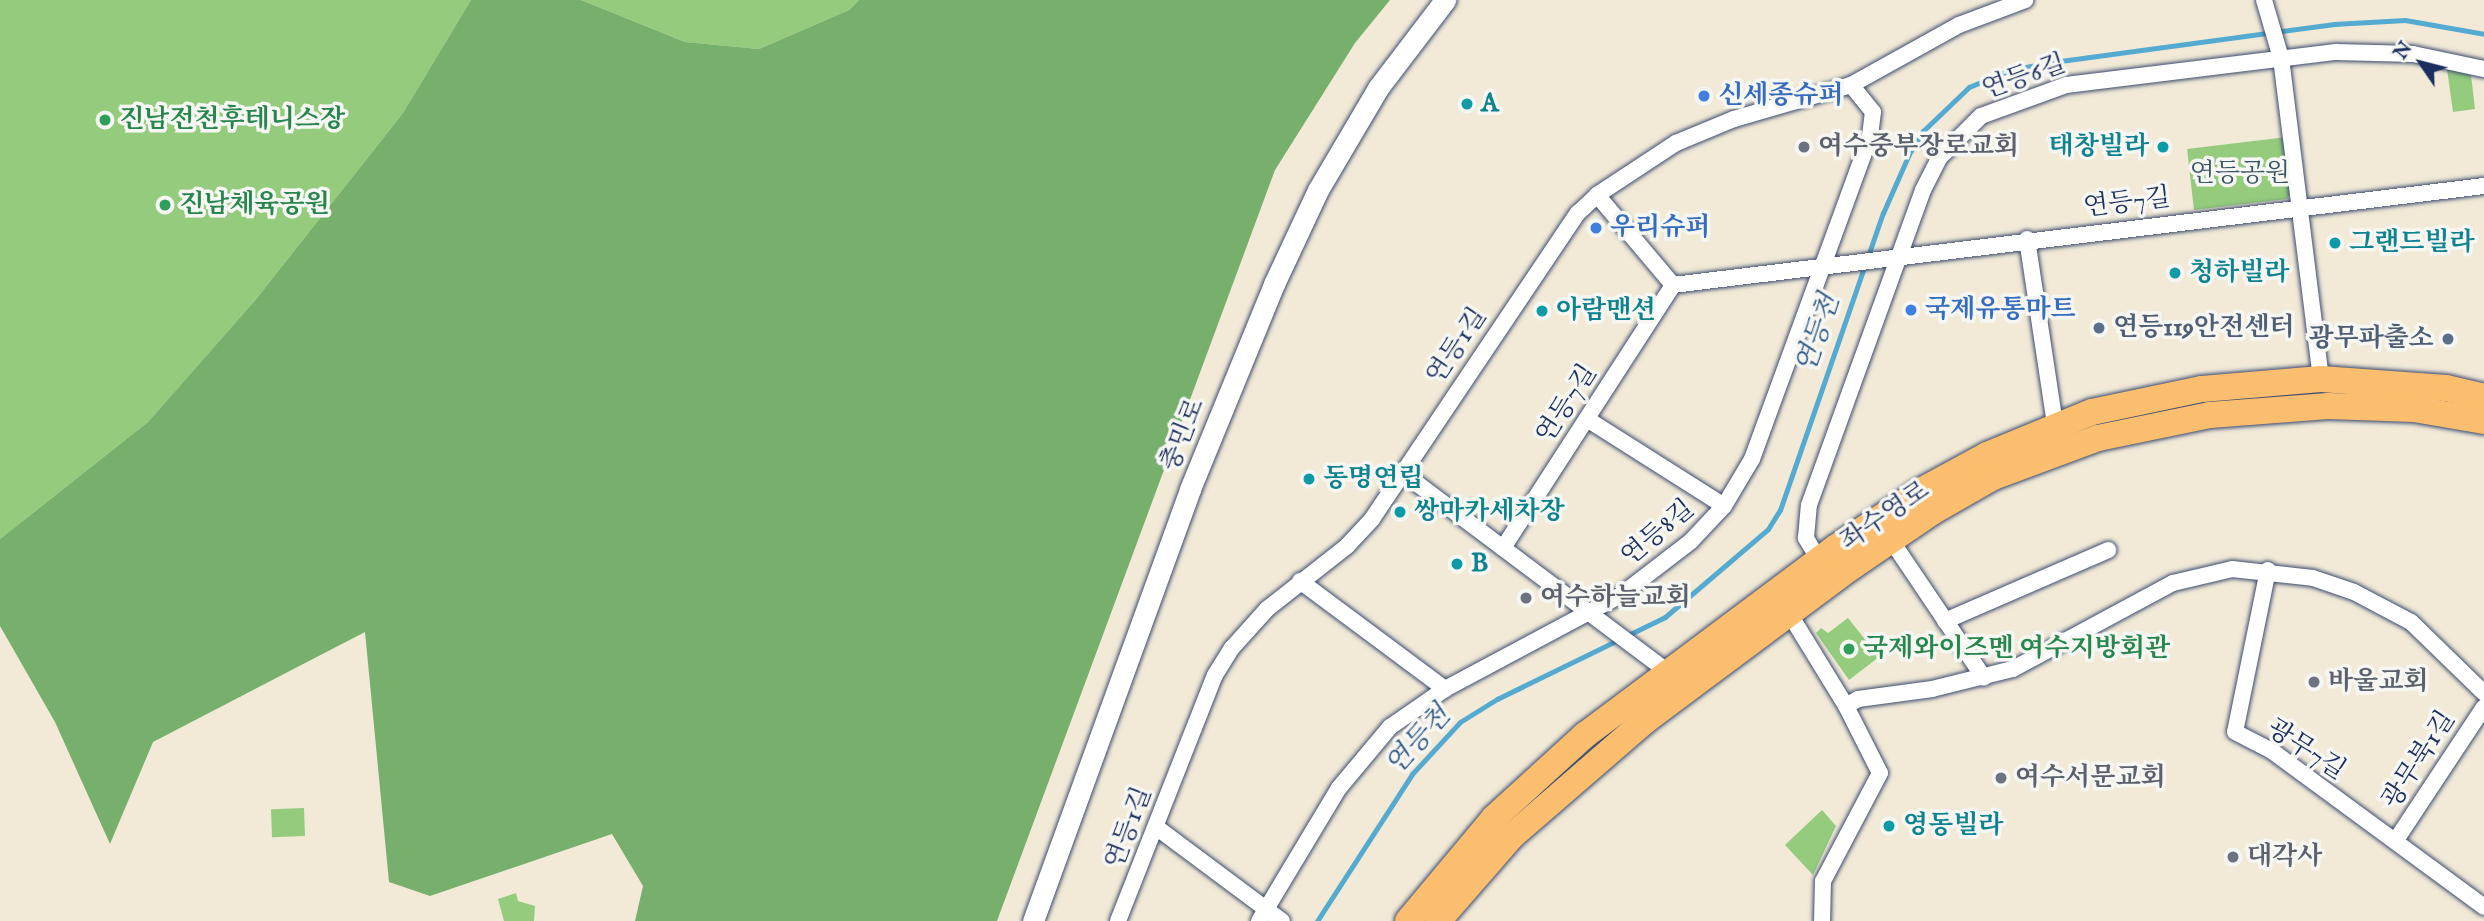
<!DOCTYPE html>
<meta charset="utf-8">
<style>
body{margin:0}
#map{position:relative;width:2484px;height:921px;overflow:hidden;background:#f2ead7;font-family:"IM FELL English","Noto Serif KR",serif}
div>[style]{position:absolute}
.green>*{inset:0;background:#94cb7d;transform-origin:0 0}
.forest>*{inset:0;background:#77af6c}
.stream>*{height:5px;margin:-2.5px;padding:0 2.5px;transform-origin:2.5px;border-radius:2.5px;background:#54aad0}
.roads{filter:drop-shadow(0 0 2px #3b4b70) drop-shadow(0 0 2px #3b4b70)}
.minor>*{height:16px;margin:-8px;padding:0 8px;transform-origin:8px;border-radius:8px;background:#fff}
.tertiary>*{height:21px;margin:-10.5px;padding:0 10.5px;transform-origin:10.5px;border-radius:10.5px;background:#fff}
.primary>*{height:26px;margin:-13px;padding:0 13px;transform-origin:13px;border-radius:13px;background:#fbbe6e}
.dots>*{width:19px;height:19px;translate:-50% -50%;box-sizing:border-box;border:4px solid #f6f6f2;border-radius:50%}
span{translate:-50% -50%;white-space:nowrap;text-align:center;line-height:1.15;-webkit-text-stroke:7px #f6f6f2;paint-order:stroke}
.street-label{font-size:26px;color:#1b2f5e}
.shop-label{font-size:26px;color:#366cbe;font-weight:700}
.left{translate:0 -50%;text-align:left}
.culture-label{font-size:26px;color:#0d838f;font-weight:700}
.right{translate:-100% -50%;text-align:right}
.leisure-label{font-size:26px;color:#27864d;font-weight:700}
.worship-label{font-size:26px;color:#5b616d;font-weight:700}
.park-label{font-size:26px;color:#395666}
.service-label{font-size:26px;color:#4e5e75;font-weight:700}
.water-label{font-size:28px;color:#2f5a86;font-style:italic}
.north{position:absolute;left:2386px;top:28px;width:70px;height:70px;-webkit-text-stroke:5px #f6f6f2;paint-order:stroke;rotate:305deg;font-size:19px;font-weight:700;line-height:28px;text-align:center;color:#1b2f5e}
.north::after{content:'';display:block;margin:auto;width:24px;height:32px;background:#1b2f5e;clip-path:polygon(50% 0,100% 100%,50% 72%,0 100%)}
</style>
<div id="map">
<div class="green">
<i style="clip-path:polygon(0 0,471px 0,403px 113px,257px 298px,148px 422px,0 539px)"></i>
<i style="clip-path:polygon(581px 0,859px 0,849px 10px,759px 49px,685px 42px)"></i>
<i style="clip-path:polygon(2447px 69px,2471px 75px,2475px 109px,2453px 112px)"></i>
<i style="clip-path:polygon(2287px 137px,2293px 189px,2287px 199px,2194px 210px,2187px 149px)"></i>
<i style="clip-path:polygon(1848px 618px,1879px 657px,1849px 680px,1816px 633px,1821px 628px,1828px 633px)"></i>
<i style="left:304px;top:808px;width:28px;height:33px;rotate:88deg"></i>
<i style="clip-path:polygon(1822px 810px,1836px 826px,1813px 875px,1785px 845px)"></i>
<i style="clip-path:polygon(516px 893px,518px 901px,535px 906px,534px 921px,504px 921px,498px 899px)"></i>
</div>
<div class="forest">
<i style="clip-path:polygon(471px 0,581px 0,685px 42px,759px 49px,849px 10px,859px 0,1390px 0,1355px 43px,1275px 170px,997px 921px,635px 921px,643px 886px,612px 834px,430px 896px,389px 882px,365px 632px,153px 742px,110px 844px,55px 722px,0 626px,0 539px,148px 422px,257px 298px,403px 113px)"></i>
</div>
<div class="stream">
<i style="left:1317px;top:921px;width:175px;rotate:-57.1deg"></i>
<i style="left:1412px;top:774px;width:71px;rotate:-47.3deg"></i>
<i style="left:1460px;top:722px;width:44px;rotate:-31.9deg"></i>
<i style="left:1497px;top:699px;width:187px;rotate:-26deg"></i>
<i style="left:1665px;top:617px;width:135px;rotate:-40.5deg"></i>
<i style="left:1768px;top:529px;width:22px;rotate:-58deg"></i>
<i style="left:1780px;top:510px;width:314px;rotate:-70.9deg"></i>
<i style="left:1883px;top:213px;width:64px;rotate:-66.2deg"></i>
<i style="left:1909px;top:154px;width:27px;rotate:-59deg"></i>
<i style="left:1923px;top:131px;width:64px;rotate:-43.7deg"></i>
<i style="left:1969px;top:87px;width:44px;rotate:-22.5deg"></i>
<i style="left:2010px;top:70px;width:44px;rotate:-10.5deg"></i>
<i style="left:2053px;top:62px;width:284px;rotate:-7.7deg"></i>
<i style="left:2334px;top:24px;width:71px;rotate:-3.2deg"></i>
<i style="left:2405px;top:20px;width:80px;rotate:10deg"></i>
</div>
<div class="roads">
<div class="minor">
<i style="left:2264px;top:0;width:60px;rotate:73.7deg"></i>
<i style="left:2281px;top:58px;width:323px;rotate:82.9deg"></i>
<i style="left:1597px;top:195px;width:118px;rotate:49.8deg"></i>
<i style="left:2027px;top:239px;width:187px;rotate:81.4deg"></i>
<i style="left:1587px;top:419px;width:162px;rotate:32.4deg"></i>
<i style="left:1403px;top:473px;width:330px;rotate:36.9deg"></i>
<i style="left:1891px;top:540px;width:166px;rotate:56deg"></i>
<i style="left:1503px;top:548px;width:313px;rotate:-57.1deg"></i>
<i style="left:1673px;top:285px;width:817px;rotate:-6.96deg"></i>
<i style="left:1819px;top:560px;width:26px;rotate:-121deg"></i>
<i style="left:1806px;top:538px;width:33px;rotate:-85deg"></i>
<i style="left:1809px;top:505px;width:335px;rotate:-70.1deg"></i>
<i style="left:1923px;top:190px;width:36px;rotate:-63deg"></i>
<i style="left:1939px;top:158px;width:59px;rotate:-45deg"></i>
<i style="left:1981px;top:116px;width:90px;rotate:-20deg"></i>
<i style="left:2066px;top:85px;width:272px;rotate:-7deg"></i>
<i style="left:2336px;top:52px;width:77px;rotate:1.5deg"></i>
<i style="left:2413px;top:54px;width:73px;rotate:11.9deg"></i>
<i style="left:2268px;top:570px;width:165px;rotate:101.5deg"></i>
<i style="left:2235px;top:732px;width:42px;rotate:27.2deg"></i>
<i style="left:2272px;top:751px;width:263px;rotate:36.3deg"></i>
<i style="left:1300px;top:581px;width:181px;rotate:36.7deg"></i>
<i style="left:1789px;top:613px;width:109px;rotate:58.5deg"></i>
<i style="left:1846px;top:706px;width:75px;rotate:63.1deg"></i>
<i style="left:1880px;top:773px;width:122px;rotate:117.8deg"></i>
<i style="left:1823px;top:881px;width:40px;rotate:91.4deg"></i>
<i style="left:1945px;top:621px;width:178px;rotate:-23.5deg"></i>
<i style="left:1846px;top:706px;width:14px;rotate:-30deg"></i>
<i style="left:1858px;top:699px;width:75px;rotate:-7.7deg"></i>
<i style="left:1932px;top:689px;width:83px;rotate:-13.9deg"></i>
<i style="left:2013px;top:669px;width:182px;rotate:-28.3deg"></i>
<i style="left:2173px;top:583px;width:61px;rotate:-13.3deg"></i>
<i style="left:2232px;top:569px;width:81px;rotate:6.3deg"></i>
<i style="left:2313px;top:578px;width:43px;rotate:18.9deg"></i>
<i style="left:2354px;top:592px;width:64px;rotate:27.8deg"></i>
<i style="left:2411px;top:622px;width:102px;rotate:44.2deg"></i>
<i style="left:1156px;top:827px;width:157px;rotate:36.7deg"></i>
<i style="left:2396px;top:840px;width:159px;rotate:-56.5deg"></i>
<i style="left:1118px;top:921px;width:264px;rotate:-68.5deg"></i>
<i style="left:1215px;top:675px;width:32px;rotate:-58deg"></i>
<i style="left:1232px;top:648px;width:52px;rotate:-48.1deg"></i>
<i style="left:1267px;top:609px;width:102px;rotate:-38.2deg"></i>
<i style="left:1347px;top:546px;width:37px;rotate:-47deg"></i>
<i style="left:1372px;top:519px;width:369px;rotate:-56.1deg"></i>
<i style="left:1578px;top:213px;width:26px;rotate:-43deg"></i>
<i style="left:1597px;top:195px;width:95px;rotate:-33.4deg"></i>
<i style="left:1676px;top:143px;width:63px;rotate:-22.5deg"></i>
<i style="left:1734px;top:119px;width:122px;rotate:-16.2deg"></i>
<i style="left:1851px;top:85px;width:124px;rotate:-29.1deg"></i>
<i style="left:1959px;top:25px;width:71px;rotate:-20.7deg"></i>
<i style="left:1259px;top:921px;width:155px;rotate:-59deg"></i>
<i style="left:1339px;top:788px;width:80px;rotate:-50.1deg"></i>
<i style="left:1390px;top:727px;width:67px;rotate:-34.6deg"></i>
<i style="left:1445px;top:689px;width:200px;rotate:-28.1deg"></i>
<i style="left:1621px;top:595px;width:88px;rotate:-37.6deg"></i>
<i style="left:1691px;top:541px;width:48px;rotate:-46.7deg"></i>
<i style="left:1724px;top:506px;width:55px;rotate:-59.2deg"></i>
<i style="left:1752px;top:459px;width:344px;rotate:-69.9deg"></i>
<i style="left:1870px;top:136px;width:24px;rotate:-83deg"></i>
<i style="left:1873px;top:112px;width:35px;rotate:-129deg"></i>
</div>
<div class="tertiary">
<i style="left:1033px;top:921px;width:460px;rotate:-70deg"></i>
<i style="left:1190px;top:489px;width:222px;rotate:-67.7deg"></i>
<i style="left:1274px;top:284px;width:104px;rotate:-64.9deg"></i>
<i style="left:1318px;top:190px;width:118px;rotate:-59.5deg"></i>
<i style="left:1378px;top:88px;width:111px;rotate:-52.7deg"></i>
</div>
<div class="primary">
<i style="left:1408px;top:921px;width:134px;rotate:-50.1deg"></i>
<i style="left:1494px;top:818px;width:123px;rotate:-42.4deg"></i>
<i style="left:1585px;top:735px;width:312px;rotate:-36.8deg"></i>
<i style="left:1835px;top:548px;width:103px;rotate:-33.5deg"></i>
<i style="left:1921px;top:491px;width:75px;rotate:-28.6deg"></i>
<i style="left:1987px;top:455px;width:113px;rotate:-22.3deg"></i>
<i style="left:2092px;top:412px;width:112px;rotate:-11.8deg"></i>
<i style="left:2202px;top:389px;width:119px;rotate:-4.8deg"></i>
<i style="left:2321px;top:379px;width:125px;rotate:4.1deg"></i>
<i style="left:2446px;top:388px;width:39px;rotate:13deg"></i>
<i style="left:1438px;top:921px;width:113px;rotate:-49deg"></i>
<i style="left:1512px;top:836px;width:177px;rotate:-40.9deg"></i>
<i style="left:1646px;top:720px;width:254px;rotate:-36.7deg"></i>
<i style="left:1850px;top:568px;width:99px;rotate:-34.3deg"></i>
<i style="left:1932px;top:512px;width:70px;rotate:-29.8deg"></i>
<i style="left:1993px;top:477px;width:112px;rotate:-20.4deg"></i>
<i style="left:2098px;top:438px;width:114px;rotate:-11.6deg"></i>
<i style="left:2210px;top:415px;width:118px;rotate:-4.4deg"></i>
<i style="left:2328px;top:406px;width:86px;rotate:2deg"></i>
<i style="left:2414px;top:409px;width:71px;rotate:9.7deg"></i>
</div>
</div>
<div class="dots">
<i style="left:1704px;top:96px;background:#3f7fe0"></i>
<i style="left:1467px;top:104px;background:#0f9aa8"></i>
<i style="left:105px;top:120px;background:#2e9e5b"></i>
<i style="left:1804px;top:147px;background:#6b7280"></i>
<i style="left:2163px;top:147px;background:#0f9aa8"></i>
<i style="left:165px;top:205px;background:#2e9e5b"></i>
<i style="left:1596px;top:228px;background:#3f7fe0"></i>
<i style="left:2335px;top:243px;background:#0f9aa8"></i>
<i style="left:2175px;top:273px;background:#0f9aa8"></i>
<i style="left:1911px;top:310px;background:#3f7fe0"></i>
<i style="left:1542px;top:311px;background:#0f9aa8"></i>
<i style="left:2099px;top:328px;background:#5c6f8a"></i>
<i style="left:2448px;top:339px;background:#5c6f8a"></i>
<i style="left:1309px;top:479px;background:#0f9aa8"></i>
<i style="left:1400px;top:512px;background:#0f9aa8"></i>
<i style="left:1457px;top:564px;background:#0f9aa8"></i>
<i style="left:1526px;top:598px;background:#6b7280"></i>
<i style="left:1849px;top:649px;background:#2e9e5b"></i>
<i style="left:2314px;top:682px;background:#6b7280"></i>
<i style="left:2001px;top:778px;background:#6b7280"></i>
<i style="left:1889px;top:826px;background:#0f9aa8"></i>
<i style="left:2233px;top:857px;background:#6b7280"></i>
</div>
<div class="street-label">
<span style="left:2024px;top:77px;rotate:-19deg">연등6길</span>
<span style="left:2127px;top:203px;rotate:-7deg">연등7길</span>
<span style="left:1457px;top:346px;rotate:-56deg">연등1길</span>
<span style="left:1567px;top:404px;rotate:-57deg">연등7길</span>
<span style="left:1183px;top:435px;rotate:-68deg">충민로</span>
<span style="left:1885px;top:516px;rotate:-34deg">좌수영로</span>
<span style="left:1658px;top:533px;rotate:-40deg">연등8길</span>
<span style="left:2306px;top:750px;rotate:33deg">광무7길</span>
<span style="left:2419px;top:760px;rotate:-57deg">광무북1길</span>
<span style="left:1129px;top:828px;rotate:-69deg">연등1길</span>
</div>
<div class="shop-label">
<span class="left" style="left:1718px;top:96px">신세종슈퍼</span>
<span class="left" style="left:1610px;top:228px">우리슈퍼</span>
<span class="left" style="left:1925px;top:310px">국제유통마트</span>
</div>
<div class="culture-label">
<span class="left" style="left:1481px;top:104px">A</span>
<span class="right" style="left:2149px;top:147px">태창빌라</span>
<span class="left" style="left:2349px;top:243px">그랜드빌라</span>
<span class="left" style="left:2189px;top:273px">청하빌라</span>
<span class="left" style="left:1556px;top:311px">아람맨션</span>
<span class="left" style="left:1323px;top:479px">동명연립</span>
<span class="left" style="left:1414px;top:512px">쌍마카세차장</span>
<span class="left" style="left:1471px;top:564px">B</span>
<span class="left" style="left:1903px;top:826px">영동빌라</span>
</div>
<div class="leisure-label">
<span class="left" style="left:119px;top:120px">진남전천후테니스장</span>
<span class="left" style="left:179px;top:205px">진남체육공원</span>
<span class="left" style="left:1863px;top:649px">국제와이즈멘 여수지방회관</span>
</div>
<div class="worship-label">
<span class="left" style="left:1818px;top:147px">여수중부장로교회</span>
<span class="left" style="left:1540px;top:598px">여수하늘교회</span>
<span class="left" style="left:2328px;top:682px">바울교회</span>
<span class="left" style="left:2015px;top:778px">여수서문교회</span>
<span class="left" style="left:2247px;top:857px">대각사</span>
</div>
<div class="park-label">
<span style="left:2240px;top:174px">연등공원</span>
</div>
<div class="service-label">
<span class="left" style="left:2113px;top:328px">연등119안전센터</span>
<span class="right" style="left:2434px;top:339px">광무파출소</span>
</div>
<div class="water-label">
<span style="left:1819px;top:334px;rotate:-71deg">연등천</span>
<span style="left:1419px;top:741px;rotate:-48deg">연등천</span>
</div>
<div class="north">N</div>
</div>
